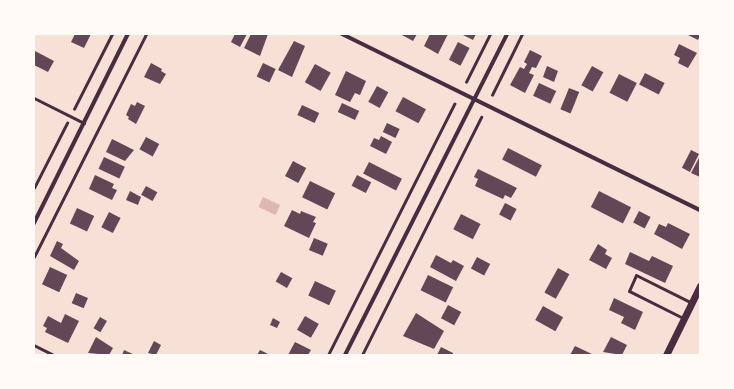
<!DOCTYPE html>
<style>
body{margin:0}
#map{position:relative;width:734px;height:389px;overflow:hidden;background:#f7e1d7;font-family:Montserrat,sans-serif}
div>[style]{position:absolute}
.water>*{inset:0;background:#dcb8b0;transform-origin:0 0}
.building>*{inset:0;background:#644757;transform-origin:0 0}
.path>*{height:2.5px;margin:-1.25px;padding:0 1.25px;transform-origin:1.25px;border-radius:1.25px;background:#4a2c40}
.service>*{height:3px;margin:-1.5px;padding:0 1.5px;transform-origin:1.5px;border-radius:1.5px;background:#4a2c40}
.minor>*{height:4px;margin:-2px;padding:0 2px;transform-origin:2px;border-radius:2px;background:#4a2c40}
.tertiary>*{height:7px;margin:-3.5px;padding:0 3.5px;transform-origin:3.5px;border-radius:3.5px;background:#4a2c40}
span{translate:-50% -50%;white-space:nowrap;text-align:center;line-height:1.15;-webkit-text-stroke:3px #fffaf5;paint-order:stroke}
.frame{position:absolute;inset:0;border:35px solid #fffaf5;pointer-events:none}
</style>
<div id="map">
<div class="water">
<i style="left:263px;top:197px;width:19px;height:11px;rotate:25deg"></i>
</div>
<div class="building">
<i style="clip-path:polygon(75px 34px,91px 34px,84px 48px,71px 42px)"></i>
<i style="clip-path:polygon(235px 34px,247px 34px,240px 47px,231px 42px)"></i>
<i style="clip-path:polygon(251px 34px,268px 34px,260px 56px,244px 48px)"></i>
<i style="clip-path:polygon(400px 34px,417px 34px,413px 41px)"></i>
<i style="clip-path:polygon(430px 34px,448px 34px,438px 54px,424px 46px)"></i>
<i style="clip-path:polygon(461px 34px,476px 34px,473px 40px)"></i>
<i style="clip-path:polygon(686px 34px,700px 34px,700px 36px,698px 40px)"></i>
<i style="clip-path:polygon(294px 41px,305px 46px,292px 77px,278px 70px)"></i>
<i style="left:458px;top:42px;width:13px;height:20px;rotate:27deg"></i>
<i style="clip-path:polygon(679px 44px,697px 53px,688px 68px,678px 63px,680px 58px,674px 55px)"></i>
<i style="clip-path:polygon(530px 50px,542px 56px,536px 68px,532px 67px,529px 73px,534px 75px,525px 93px,510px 85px,520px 67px,524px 69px,527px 64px,524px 62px)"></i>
<i style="clip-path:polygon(35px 51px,54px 61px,48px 72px,34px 65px)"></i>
<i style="clip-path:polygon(151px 63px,162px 69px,161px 71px,166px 74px,160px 84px,144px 77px)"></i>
<i style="left:263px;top:63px;width:14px;height:15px;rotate:25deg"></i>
<i style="left:315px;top:64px;width:18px;height:21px;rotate:29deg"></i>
<i style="clip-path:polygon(547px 66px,558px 71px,554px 82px,543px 77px)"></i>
<i style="left:592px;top:66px;width:13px;height:22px;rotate:29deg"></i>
<i style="clip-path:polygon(346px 71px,366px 81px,360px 95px,355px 93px,350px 102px,335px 95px)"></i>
<i style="left:645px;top:73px;width:22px;height:13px;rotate:27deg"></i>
<i style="left:619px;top:74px;width:20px;height:21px;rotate:27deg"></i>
<i style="left:539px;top:83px;width:19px;height:14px;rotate:25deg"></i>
<i style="left:377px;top:86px;width:13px;height:18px;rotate:29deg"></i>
<i style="left:569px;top:88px;width:11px;height:23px;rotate:22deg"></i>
<i style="left:403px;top:97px;width:26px;height:16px;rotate:28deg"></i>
<i style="clip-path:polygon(137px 102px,145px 106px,136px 124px,128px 119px,129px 117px,126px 115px,131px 104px,135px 106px)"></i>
<i style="left:342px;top:103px;width:19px;height:10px;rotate:25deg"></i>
<i style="left:302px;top:105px;width:19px;height:11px;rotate:25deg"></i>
<i style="left:387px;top:123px;width:14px;height:10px;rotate:25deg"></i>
<i style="clip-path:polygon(381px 136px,392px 142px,386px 154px,370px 146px,374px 138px,379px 140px)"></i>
<i style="left:146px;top:137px;width:15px;height:14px;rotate:28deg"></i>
<i style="clip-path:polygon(112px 139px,134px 150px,125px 161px,106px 152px)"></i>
<i style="left:508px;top:148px;width:38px;height:13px;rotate:27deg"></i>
<i style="left:691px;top:150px;width:9px;height:20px;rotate:27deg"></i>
<i style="clip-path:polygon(700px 156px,700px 177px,691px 173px)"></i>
<i style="left:104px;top:157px;width:23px;height:13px;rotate:25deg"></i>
<i style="left:293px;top:161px;width:15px;height:17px;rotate:28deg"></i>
<i style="left:369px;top:162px;width:37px;height:13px;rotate:27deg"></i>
<i style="clip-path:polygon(478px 169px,517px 188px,511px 198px,505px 195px,503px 199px,475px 186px,478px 179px,474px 177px)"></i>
<i style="clip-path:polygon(95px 175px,114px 184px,112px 188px,117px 190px,112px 200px,89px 189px)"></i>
<i style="left:357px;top:175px;width:16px;height:12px;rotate:27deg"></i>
<i style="left:310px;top:181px;width:28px;height:18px;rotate:26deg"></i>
<i style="left:146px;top:186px;width:13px;height:10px;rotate:29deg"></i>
<i style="clip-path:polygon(130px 191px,141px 197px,138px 205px,126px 200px)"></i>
<i style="left:599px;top:191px;width:36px;height:18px;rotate:27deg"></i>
<i style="left:505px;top:203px;width:13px;height:13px;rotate:27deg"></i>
<i style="left:77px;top:208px;width:19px;height:17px;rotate:25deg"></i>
<i style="clip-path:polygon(292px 210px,300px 214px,301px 211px,316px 217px,313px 222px,316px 223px,309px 238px,284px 226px)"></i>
<i style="left:639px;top:211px;width:13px;height:13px;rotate:27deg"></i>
<i style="left:109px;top:212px;width:13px;height:17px;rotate:27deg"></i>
<i style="left:461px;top:214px;width:22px;height:17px;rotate:27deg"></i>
<i style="clip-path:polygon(668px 223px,690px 234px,682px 249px,654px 234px,659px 224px,666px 227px)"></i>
<i style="left:314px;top:238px;width:15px;height:13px;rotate:23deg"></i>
<i style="clip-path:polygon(57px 241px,63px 244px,61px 248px,79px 261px,74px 270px,50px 256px)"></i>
<i style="clip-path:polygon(598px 244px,607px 250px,605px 254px,612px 258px,606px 269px,589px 260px)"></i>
<i style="clip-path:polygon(630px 252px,649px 261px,652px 256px,673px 266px,665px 283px,625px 264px)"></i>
<i style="clip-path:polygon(436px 255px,451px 263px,453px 260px,464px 266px,456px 281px,430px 267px)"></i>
<i style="left:477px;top:257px;width:15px;height:13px;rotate:28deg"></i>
<i style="left:50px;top:267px;width:19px;height:19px;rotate:25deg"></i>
<i style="left:558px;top:268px;width:13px;height:28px;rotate:29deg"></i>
<i style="left:281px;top:272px;width:13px;height:11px;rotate:29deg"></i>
<i style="left:428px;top:275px;width:28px;height:17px;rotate:26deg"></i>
<i style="left:315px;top:281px;width:23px;height:16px;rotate:25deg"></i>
<i style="left:76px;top:293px;width:13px;height:11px;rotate:23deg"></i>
<i style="clip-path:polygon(614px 298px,643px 312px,635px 330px,621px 323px,624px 317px,609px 310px)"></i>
<i style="left:448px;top:305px;width:15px;height:15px;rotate:28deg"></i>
<i style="left:543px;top:306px;width:23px;height:16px;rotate:29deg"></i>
<i style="clip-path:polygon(416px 313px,444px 331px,434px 349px,403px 336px)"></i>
<i style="clip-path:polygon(65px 314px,79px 321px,68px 343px,45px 332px,47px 328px,43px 326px,48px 316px,61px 323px)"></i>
<i style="left:305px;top:316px;width:16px;height:16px;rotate:30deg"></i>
<i style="left:100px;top:317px;width:8px;height:13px;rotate:30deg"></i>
<i style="clip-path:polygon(273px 318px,280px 322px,277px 328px,270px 325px)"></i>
<i style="clip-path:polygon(96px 337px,113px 348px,109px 355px,88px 353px)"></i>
<i style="clip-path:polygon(611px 337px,627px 345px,622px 355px,603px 352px)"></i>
<i style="clip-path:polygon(154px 341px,161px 345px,156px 355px,148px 353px)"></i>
<i style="clip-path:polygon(295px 342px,311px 350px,308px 355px,288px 355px)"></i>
<i style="clip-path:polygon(575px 346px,594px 355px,570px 355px)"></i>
<i style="clip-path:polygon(441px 347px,453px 353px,453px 355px,437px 355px)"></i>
<i style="clip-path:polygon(124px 350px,135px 355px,122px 355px)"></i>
<i style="clip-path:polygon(260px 350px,270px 355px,257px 355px)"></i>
</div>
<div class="path">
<i style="left:466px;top:82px;width:54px;rotate:-63.4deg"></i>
<i style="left:492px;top:95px;width:68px;rotate:-63.8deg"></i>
<i style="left:74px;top:109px;width:84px;rotate:-63.1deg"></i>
<i style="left:34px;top:188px;width:73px;rotate:-63.1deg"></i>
<i style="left:34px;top:257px;width:250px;rotate:-63.3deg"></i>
<i style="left:34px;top:345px;width:22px;rotate:27deg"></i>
<i style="left:328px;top:355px;width:281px;rotate:-63.3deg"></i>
<i style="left:362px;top:355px;width:266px;rotate:-63.4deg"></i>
</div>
<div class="service">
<i style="left:34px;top:98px;width:56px;rotate:26.6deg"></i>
<i style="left:683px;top:318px;width:60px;rotate:-153.4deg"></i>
<i style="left:629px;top:291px;width:17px;rotate:-66deg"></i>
<i style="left:636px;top:275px;width:63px;rotate:26.6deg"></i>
</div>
<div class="minor">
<i style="left:342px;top:34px;width:399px;rotate:26.2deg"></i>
<i style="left:34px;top:223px;width:211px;rotate:-63.6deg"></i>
<i style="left:345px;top:355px;width:360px;rotate:-63.2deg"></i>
</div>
<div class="tertiary">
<i style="left:666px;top:355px;width:77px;rotate:-63.8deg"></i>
</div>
<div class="frame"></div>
</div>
